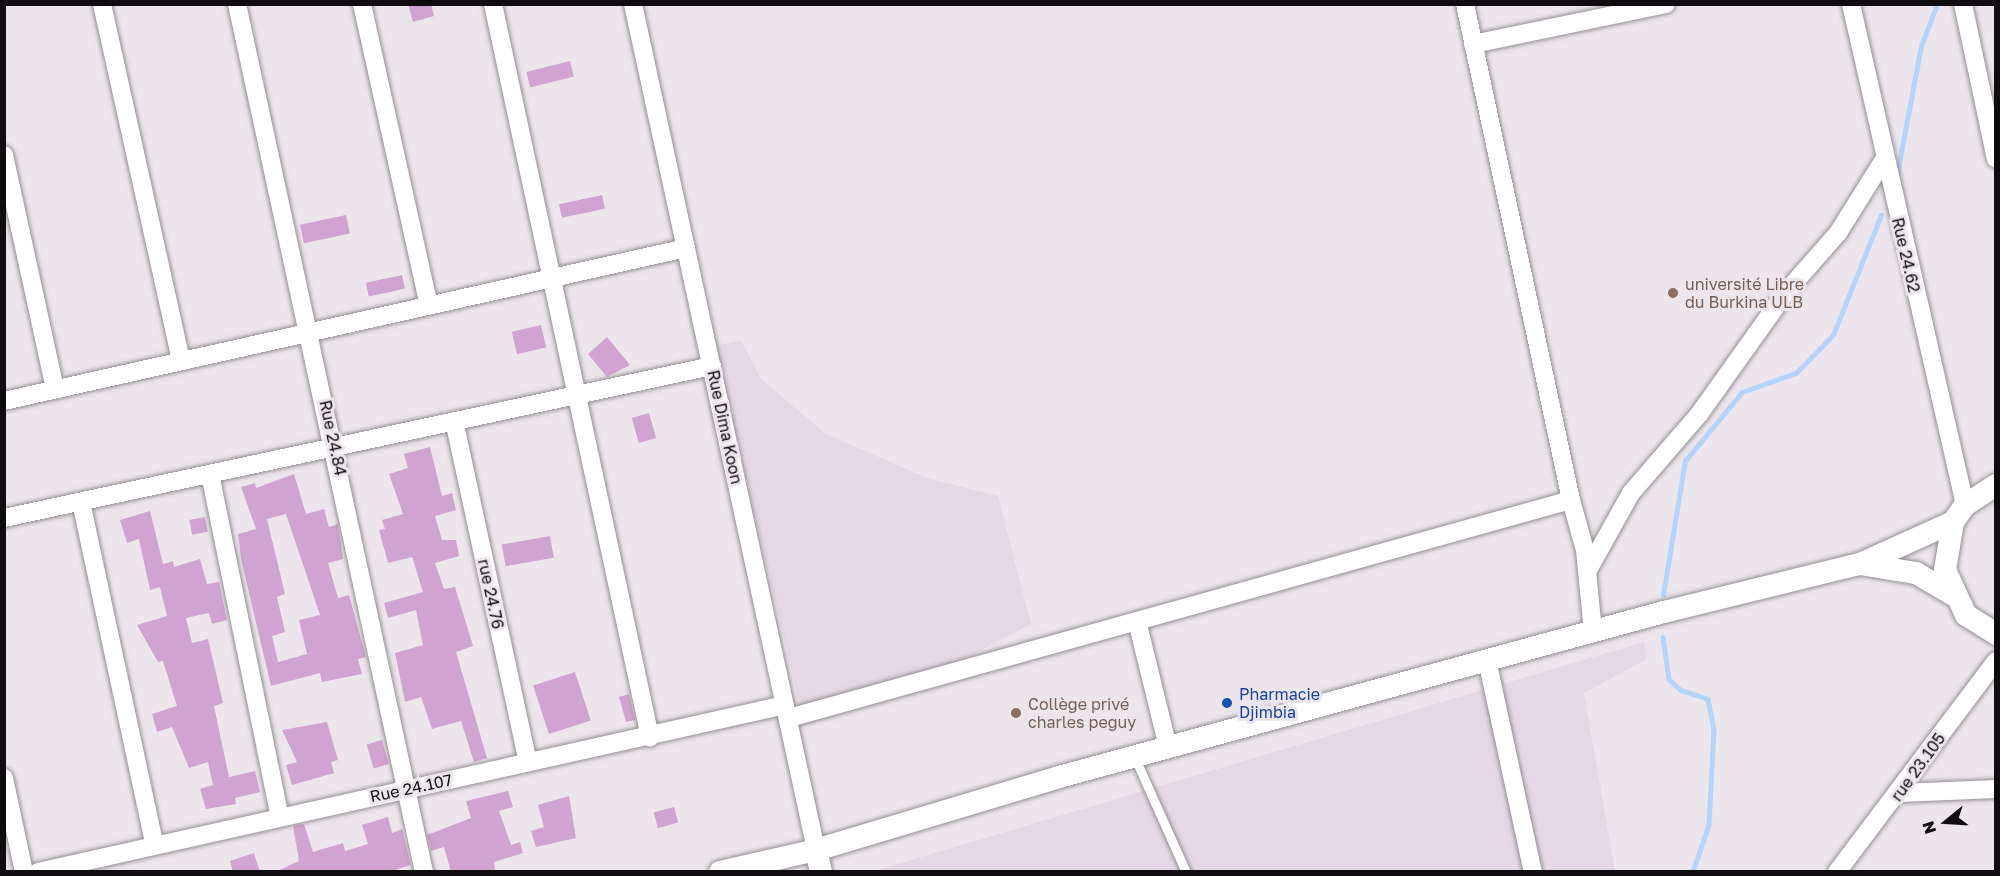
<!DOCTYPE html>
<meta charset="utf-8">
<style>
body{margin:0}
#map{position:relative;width:2000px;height:876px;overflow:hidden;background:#ece6ec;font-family:"Golos Text",sans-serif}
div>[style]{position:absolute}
.built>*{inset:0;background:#e4d8e4}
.stream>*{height:4.5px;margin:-2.25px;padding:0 2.25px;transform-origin:2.25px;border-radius:2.25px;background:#b5d4fb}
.building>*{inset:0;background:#d1a3d0;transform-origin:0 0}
.roads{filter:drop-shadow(0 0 2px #948f94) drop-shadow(0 0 2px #948f94)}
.service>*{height:9px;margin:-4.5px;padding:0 4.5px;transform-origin:4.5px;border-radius:4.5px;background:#fff}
.minor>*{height:18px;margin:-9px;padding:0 9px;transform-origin:9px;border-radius:9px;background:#fff}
.tertiary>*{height:22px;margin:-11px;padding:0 11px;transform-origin:11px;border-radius:11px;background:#fff}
.dots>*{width:16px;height:16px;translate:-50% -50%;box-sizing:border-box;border:3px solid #ece6ec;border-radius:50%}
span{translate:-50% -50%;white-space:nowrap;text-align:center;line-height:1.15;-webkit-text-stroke:6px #ece6ec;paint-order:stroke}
.street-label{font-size:16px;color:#0e0c0e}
.education-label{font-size:16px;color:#785e54}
.left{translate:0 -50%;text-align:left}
.transit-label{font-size:16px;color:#164399}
.frame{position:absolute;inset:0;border:6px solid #0e0c0e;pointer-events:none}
.north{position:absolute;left:1916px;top:792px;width:60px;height:60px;-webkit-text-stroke:4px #ece6ec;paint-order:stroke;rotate:252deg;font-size:16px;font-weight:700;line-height:24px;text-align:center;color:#0e0c0e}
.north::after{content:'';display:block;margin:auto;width:21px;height:27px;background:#0e0c0e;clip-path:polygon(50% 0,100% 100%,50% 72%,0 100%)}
</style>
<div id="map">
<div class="built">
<i style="clip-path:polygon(741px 340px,761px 379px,826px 434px,927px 478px,998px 496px,1031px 624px,945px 669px,801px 710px,715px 346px)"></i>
<i style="clip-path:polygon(1644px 642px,1647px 659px,1584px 693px,1615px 871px,871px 872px)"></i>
</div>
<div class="stream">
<i style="left:1897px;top:174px;width:130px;rotate:-79.4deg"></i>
<i style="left:1921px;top:46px;width:45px;rotate:-69.1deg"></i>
<i style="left:1663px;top:595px;width:136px;rotate:-80.7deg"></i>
<i style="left:1685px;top:461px;width:89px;rotate:-50.4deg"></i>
<i style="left:1742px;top:392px;width:57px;rotate:-19.4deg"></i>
<i style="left:1796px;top:373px;width:53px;rotate:-45.8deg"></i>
<i style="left:1833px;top:335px;width:129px;rotate:-68.2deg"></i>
<i style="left:1663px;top:637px;width:42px;rotate:81.9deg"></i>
<i style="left:1669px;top:679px;width:16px;rotate:43deg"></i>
<i style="left:1681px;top:690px;width:28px;rotate:18deg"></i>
<i style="left:1708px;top:699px;width:31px;rotate:79deg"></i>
<i style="left:1714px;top:729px;width:96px;rotate:93deg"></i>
<i style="left:1709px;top:825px;width:50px;rotate:108.8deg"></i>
</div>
<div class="building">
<i style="clip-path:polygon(408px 4px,431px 4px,434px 16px,413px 22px)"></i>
<i style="left:570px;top:61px;width:16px;height:45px;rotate:76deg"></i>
<i style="left:602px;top:195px;width:14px;height:44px;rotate:78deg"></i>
<i style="left:346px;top:215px;width:19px;height:47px;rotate:78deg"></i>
<i style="left:402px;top:275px;width:14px;height:37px;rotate:78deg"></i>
<i style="left:541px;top:325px;width:23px;height:30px;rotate:77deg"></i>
<i style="clip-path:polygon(607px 337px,630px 365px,607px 377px,588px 354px)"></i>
<i style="left:649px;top:413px;width:26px;height:18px;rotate:74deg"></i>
<i style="clip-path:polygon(430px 447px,442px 496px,452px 493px,456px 510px,435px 516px,442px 540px,456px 540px,459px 556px,435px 563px,444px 589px,455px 587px,473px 646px,456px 652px,487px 758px,474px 762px,461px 721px,432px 729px,421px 697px,405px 702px,395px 653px,423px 645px,416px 610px,388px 618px,384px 603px,423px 592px,412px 557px,388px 563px,379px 530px,385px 529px,382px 520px,403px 514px,389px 474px,408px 468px,404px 454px)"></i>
<i style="clip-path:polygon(evenodd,294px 474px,306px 514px,324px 509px,329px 527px,338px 524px,343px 559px,328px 563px,338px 598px,349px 595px,366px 657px,358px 659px,362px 674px,322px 682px,320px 673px,271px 686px,241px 559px,238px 534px,256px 529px,241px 487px,255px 483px,256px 488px,294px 474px,286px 514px,320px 615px,299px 620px,307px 654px,278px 662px,272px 636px,285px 632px,277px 597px,285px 594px,267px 519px,286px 514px)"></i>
<i style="clip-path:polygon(150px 511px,163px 564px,173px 561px,174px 567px,200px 559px,207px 584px,219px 582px,227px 620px,212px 624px,209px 613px,186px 618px,192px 643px,208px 639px,223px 703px,214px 706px,229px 777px,255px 771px,260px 792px,235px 798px,236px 804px,206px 809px,200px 789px,213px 785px,208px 762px,189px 768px,172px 727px,157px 732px,152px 714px,177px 706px,163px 661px,158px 662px,137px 625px,167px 616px,160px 587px,150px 590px,139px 539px,127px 543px,120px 520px)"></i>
<i style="left:205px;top:517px;width:15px;height:16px;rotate:79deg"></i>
<i style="left:550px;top:536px;width:22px;height:49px;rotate:80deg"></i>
<i style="left:575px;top:672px;width:51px;height:44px;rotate:72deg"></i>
<i style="clip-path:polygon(629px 694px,635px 720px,626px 722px,619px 697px)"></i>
<i style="clip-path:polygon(327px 722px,338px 760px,331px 762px,334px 773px,292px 785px,286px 765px,297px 762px,282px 730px)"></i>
<i style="left:382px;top:740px;width:25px;height:16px;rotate:74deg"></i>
<i style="clip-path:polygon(508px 791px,513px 807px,499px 811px,511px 845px,520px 842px,523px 853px,494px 862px,495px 870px,451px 872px,444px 847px,431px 851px,427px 835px,471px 818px,466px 801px)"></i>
<i style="clip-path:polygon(569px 796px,576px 838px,536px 847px,531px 831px,544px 827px,538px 805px)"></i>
<i style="left:674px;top:807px;width:16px;height:21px;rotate:75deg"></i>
<i style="clip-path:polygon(388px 817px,392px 833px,402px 829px,411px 865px,388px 872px,275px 872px,299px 861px,293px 826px,304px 824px,313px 852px,343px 843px,345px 851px,368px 844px,362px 825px)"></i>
<i style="clip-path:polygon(254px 853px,260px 872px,233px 872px,230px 861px)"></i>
</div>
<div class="roads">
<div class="service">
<i style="left:1134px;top:756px;width:127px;rotate:65.9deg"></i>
</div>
<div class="minor">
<i style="left:102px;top:4px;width:364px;rotate:77.5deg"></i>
<i style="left:237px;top:4px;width:888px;rotate:77.84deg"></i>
<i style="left:362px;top:4px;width:305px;rotate:77.5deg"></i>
<i style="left:493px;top:4px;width:750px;rotate:77.91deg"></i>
<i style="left:633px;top:4px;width:866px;rotate:77.79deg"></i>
<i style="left:1465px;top:4px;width:507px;rotate:77.94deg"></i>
<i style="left:1851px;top:4px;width:514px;rotate:77.18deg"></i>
<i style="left:1963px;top:4px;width:158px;rotate:78deg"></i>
<i style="left:1473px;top:44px;width:197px;rotate:-11.7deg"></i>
<i style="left:4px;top:155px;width:239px;rotate:77.7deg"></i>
<i style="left:4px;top:401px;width:699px;rotate:-12.64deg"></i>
<i style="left:455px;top:425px;width:345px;rotate:77.8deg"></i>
<i style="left:210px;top:474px;width:350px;rotate:78.5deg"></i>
<i style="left:81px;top:502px;width:348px;rotate:77.9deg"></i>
<i style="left:4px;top:518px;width:724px;rotate:-12.12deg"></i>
<i style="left:1588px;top:570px;width:88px;rotate:-60.8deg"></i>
<i style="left:1631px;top:493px;width:106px;rotate:-49.2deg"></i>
<i style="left:1700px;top:413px;width:150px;rotate:-54.5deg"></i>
<i style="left:1787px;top:291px;width:77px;rotate:-48.7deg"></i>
<i style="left:1838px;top:233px;width:85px;rotate:-58deg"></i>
<i style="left:1137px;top:621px;width:130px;rotate:76.2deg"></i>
<i style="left:1487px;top:660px;width:217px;rotate:77.8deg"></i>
<i style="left:789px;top:718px;width:812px;rotate:-15.58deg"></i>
<i style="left:1571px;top:500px;width:52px;rotate:74.4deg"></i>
<i style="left:1585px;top:550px;width:81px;rotate:84.4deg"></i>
<i style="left:4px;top:778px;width:96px;rotate:78deg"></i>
<i style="left:1900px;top:793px;width:96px;rotate:-2.4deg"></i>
<i style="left:38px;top:872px;width:765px;rotate:-12.6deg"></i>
<i style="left:1837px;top:872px;width:264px;rotate:-53deg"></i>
</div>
<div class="tertiary">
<i style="left:1996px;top:485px;width:37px;rotate:147deg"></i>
<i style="left:1965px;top:505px;width:21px;rotate:125deg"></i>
<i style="left:1953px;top:522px;width:49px;rotate:99.5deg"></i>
<i style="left:1945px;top:570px;width:50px;rotate:65deg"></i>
<i style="left:1966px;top:615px;width:36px;rotate:32deg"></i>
<i style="left:1860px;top:564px;width:57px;rotate:9.1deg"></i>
<i style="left:1916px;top:573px;width:42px;rotate:30.3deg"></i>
<i style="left:816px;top:850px;width:23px;rotate:77deg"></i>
<i style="left:720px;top:872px;width:98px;rotate:-12.9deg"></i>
<i style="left:816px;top:850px;width:254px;rotate:-16.7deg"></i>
<i style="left:1059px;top:777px;width:627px;rotate:-15.26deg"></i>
<i style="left:1664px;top:612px;width:202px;rotate:-13.8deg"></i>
<i style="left:1860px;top:564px;width:102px;rotate:-24.3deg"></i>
</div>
</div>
<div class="dots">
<i style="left:1673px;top:293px;background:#8d6e63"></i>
<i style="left:1227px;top:703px;background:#1a4fb4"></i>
<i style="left:1016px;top:713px;background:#8d6e63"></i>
</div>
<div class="street-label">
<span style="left:1906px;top:255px;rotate:77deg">Rue 24.62</span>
<span style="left:725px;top:427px;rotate:78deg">Rue Dima Koon</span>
<span style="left:333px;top:438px;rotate:78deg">Rue 24.84</span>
<span style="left:491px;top:594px;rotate:78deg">rue 24.76</span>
<span style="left:1918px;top:767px;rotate:-54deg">rue 23.105</span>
<span style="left:411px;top:788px;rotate:-12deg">Rue 24.107</span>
</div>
<div class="education-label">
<span class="left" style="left:1685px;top:293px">université Libre<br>du Burkina ULB</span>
<span class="left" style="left:1028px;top:713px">Collège privé<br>charles peguy</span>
</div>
<div class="transit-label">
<span class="left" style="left:1239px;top:703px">Pharmacie<br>Djimbia</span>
</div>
<div class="frame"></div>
<div class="north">N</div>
</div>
